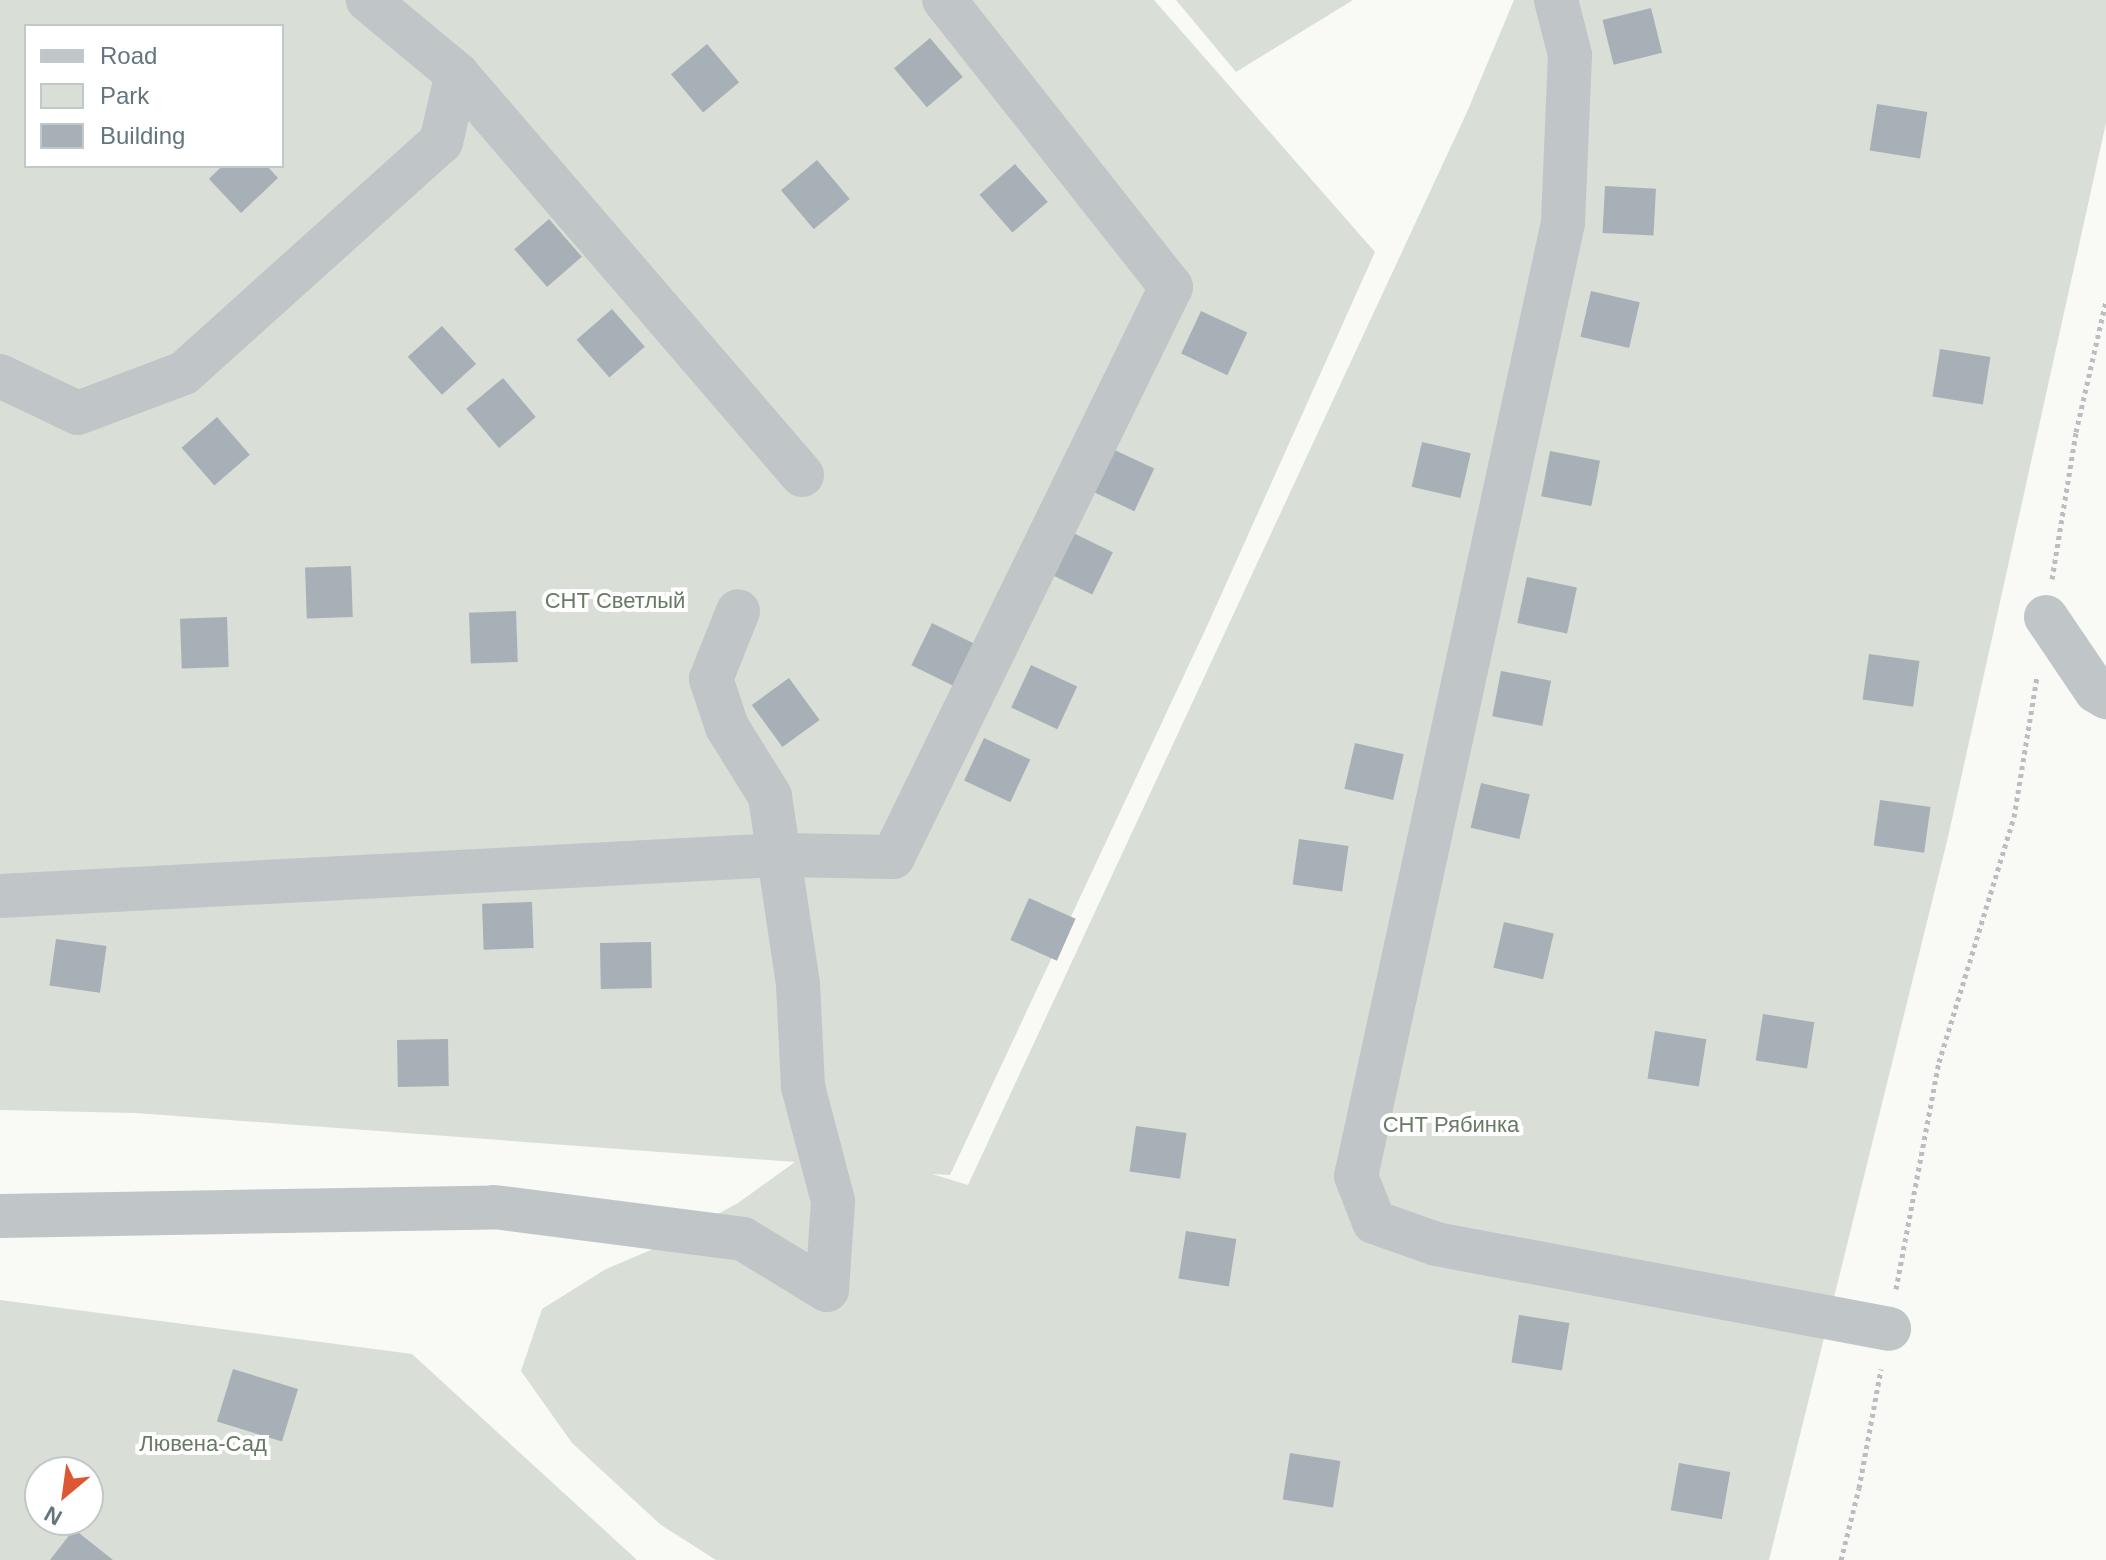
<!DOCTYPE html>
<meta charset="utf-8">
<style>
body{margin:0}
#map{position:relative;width:2106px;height:1560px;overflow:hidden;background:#f9f9f6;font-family:Arial,sans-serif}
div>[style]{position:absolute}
.green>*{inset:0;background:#d9ded6}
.building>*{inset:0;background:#a7b0b6;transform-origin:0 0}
.path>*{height:5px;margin-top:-2.5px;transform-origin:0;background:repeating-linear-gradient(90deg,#bbbec0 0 4px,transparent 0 8px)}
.minor>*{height:44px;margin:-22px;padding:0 22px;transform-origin:22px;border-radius:22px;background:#c0c5c8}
span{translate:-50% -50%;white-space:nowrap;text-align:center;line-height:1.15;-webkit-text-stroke:8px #fff;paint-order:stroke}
.park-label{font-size:22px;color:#687964}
.legend{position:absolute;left:24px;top:24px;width:260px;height:144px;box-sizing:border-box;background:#fff;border:2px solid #c1c8cc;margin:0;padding:10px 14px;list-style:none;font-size:24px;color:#657580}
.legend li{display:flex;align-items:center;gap:16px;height:40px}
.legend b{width:40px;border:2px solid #c1c8cc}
.north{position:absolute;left:24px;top:1456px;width:80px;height:80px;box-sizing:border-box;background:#fff;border:2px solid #c1c8cc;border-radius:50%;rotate:209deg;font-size:22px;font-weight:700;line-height:32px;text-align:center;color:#657580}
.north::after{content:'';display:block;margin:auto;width:28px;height:36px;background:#dc5733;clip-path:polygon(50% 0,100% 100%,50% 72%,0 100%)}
</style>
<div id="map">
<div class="green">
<i style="clip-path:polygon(evenodd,0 0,1154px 0,1375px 252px,1208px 624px,950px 1175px,932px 1174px,968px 1185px,1467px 112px,1514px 0,2106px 0,2106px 123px,1948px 837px,1769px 1560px,716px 1560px,661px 1525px,572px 1443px,521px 1371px,542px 1309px,606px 1269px,651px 1250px,738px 1203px,795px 1162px,136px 1113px,0 1110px,0 0,26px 26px,282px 26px,282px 166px,26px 166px,26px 26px)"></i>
<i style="clip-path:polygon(1176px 0,1353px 0,1236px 72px)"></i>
<i style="clip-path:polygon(evenodd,0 1300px,412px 1354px,637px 1560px,0 1560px,0 1300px,40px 1472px,88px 1472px,88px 1520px,40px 1520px,40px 1472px)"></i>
</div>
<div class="building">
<i style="left:1651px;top:8px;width:46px;height:50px;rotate:76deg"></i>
<i style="left:930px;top:38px;width:51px;height:47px;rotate:50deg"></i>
<i style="left:707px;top:44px;width:50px;height:47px;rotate:50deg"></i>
<i style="left:1877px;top:104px;width:51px;height:47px;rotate:9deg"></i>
<i style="left:817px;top:160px;width:51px;height:47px;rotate:50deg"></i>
<i style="left:1015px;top:164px;width:50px;height:47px;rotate:49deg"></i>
<i style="clip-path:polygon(222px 166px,267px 166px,278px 178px,241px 213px,209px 179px)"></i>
<i style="left:1605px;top:186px;width:51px;height:47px;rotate:3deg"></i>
<i style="left:549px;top:219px;width:50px;height:46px;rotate:49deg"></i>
<i style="left:1591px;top:291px;width:50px;height:47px;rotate:13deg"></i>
<i style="left:612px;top:309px;width:50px;height:47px;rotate:49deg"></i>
<i style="left:1201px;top:311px;width:51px;height:47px;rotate:25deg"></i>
<i style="left:442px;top:326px;width:51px;height:46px;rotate:48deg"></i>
<i style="left:1940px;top:349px;width:51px;height:48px;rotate:9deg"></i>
<i style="left:503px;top:378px;width:51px;height:48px;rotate:50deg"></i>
<i style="left:217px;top:417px;width:50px;height:47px;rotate:49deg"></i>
<i style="left:1422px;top:442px;width:50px;height:46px;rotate:13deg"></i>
<i style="left:1108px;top:447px;width:51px;height:47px;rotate:25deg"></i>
<i style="left:1550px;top:451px;width:51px;height:46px;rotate:11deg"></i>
<i style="left:1067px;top:530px;width:51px;height:47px;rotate:26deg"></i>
<i style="left:351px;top:566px;width:51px;height:46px;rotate:88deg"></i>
<i style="left:1527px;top:577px;width:51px;height:47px;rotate:12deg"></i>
<i style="left:516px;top:611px;width:51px;height:47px;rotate:88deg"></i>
<i style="left:227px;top:617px;width:50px;height:47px;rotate:88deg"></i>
<i style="left:932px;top:623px;width:50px;height:47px;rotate:26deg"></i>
<i style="left:1869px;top:654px;width:51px;height:46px;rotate:8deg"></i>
<i style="left:1031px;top:665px;width:51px;height:47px;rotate:25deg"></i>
<i style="left:1501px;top:671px;width:51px;height:46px;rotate:11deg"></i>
<i style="left:789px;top:678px;width:52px;height:46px;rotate:54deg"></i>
<i style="left:984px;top:738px;width:51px;height:47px;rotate:25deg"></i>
<i style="left:1355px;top:743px;width:50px;height:47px;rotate:13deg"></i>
<i style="left:1481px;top:783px;width:50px;height:46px;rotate:13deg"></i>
<i style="left:1880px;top:800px;width:51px;height:46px;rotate:8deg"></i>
<i style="left:1299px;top:839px;width:50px;height:46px;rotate:8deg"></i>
<i style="left:1029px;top:898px;width:51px;height:46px;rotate:24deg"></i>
<i style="left:532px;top:902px;width:46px;height:50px;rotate:88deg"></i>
<i style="left:1504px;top:922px;width:51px;height:47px;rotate:13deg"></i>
<i style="left:56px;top:939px;width:51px;height:47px;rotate:8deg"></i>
<i style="left:651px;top:942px;width:46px;height:51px;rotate:89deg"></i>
<i style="left:1763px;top:1014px;width:52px;height:47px;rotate:9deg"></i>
<i style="left:1655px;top:1031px;width:52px;height:48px;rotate:9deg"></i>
<i style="left:448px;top:1039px;width:47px;height:51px;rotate:89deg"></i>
<i style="left:1136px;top:1126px;width:51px;height:46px;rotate:8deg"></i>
<i style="left:1186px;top:1231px;width:51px;height:48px;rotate:9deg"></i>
<i style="left:1519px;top:1315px;width:51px;height:48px;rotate:9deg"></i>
<i style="left:233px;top:1369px;width:68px;height:55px;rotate:17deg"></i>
<i style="left:1290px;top:1453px;width:51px;height:47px;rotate:9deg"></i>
<i style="left:1679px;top:1463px;width:52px;height:48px;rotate:10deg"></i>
<i style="clip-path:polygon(74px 1529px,113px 1560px,50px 1560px)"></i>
</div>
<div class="path">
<i style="left:2052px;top:579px;width:149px;rotate:-80.7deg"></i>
<i style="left:2076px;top:432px;width:134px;rotate:-77.1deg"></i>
<i style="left:1896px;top:1289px;width:231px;rotate:-79.3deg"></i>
<i style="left:1939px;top:1062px;width:256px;rotate:-73deg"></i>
<i style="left:2014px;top:817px;width:143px;rotate:-80.7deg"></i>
<i style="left:1841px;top:1560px;width:74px;rotate:-76deg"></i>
<i style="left:1859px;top:1488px;width:121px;rotate:-79.5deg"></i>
</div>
<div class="minor">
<i style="left:1556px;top:0;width:57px;rotate:75.7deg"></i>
<i style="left:1570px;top:55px;width:168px;rotate:92.4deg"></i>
<i style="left:1563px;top:223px;width:975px;rotate:102.25deg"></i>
<i style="left:1356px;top:1176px;width:49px;rotate:68.6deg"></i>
<i style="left:1374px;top:1222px;width:66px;rotate:19.5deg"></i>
<i style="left:1436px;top:1244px;width:461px;rotate:10.6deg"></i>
<i style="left:457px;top:74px;width:529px;rotate:49.29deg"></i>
<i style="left:0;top:376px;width:86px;rotate:25.4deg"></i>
<i style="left:78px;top:413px;width:113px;rotate:-20.7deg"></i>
<i style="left:184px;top:373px;width:346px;rotate:-42deg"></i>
<i style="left:441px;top:142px;width:70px;rotate:-76.8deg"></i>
<i style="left:457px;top:74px;width:116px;rotate:-140.3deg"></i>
<i style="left:2046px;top:617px;width:89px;rotate:56deg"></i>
<i style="left:2096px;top:691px;width:12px;rotate:31deg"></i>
<i style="left:0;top:896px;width:781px;rotate:-3.01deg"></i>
<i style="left:780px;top:855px;width:113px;rotate:1deg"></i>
<i style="left:893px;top:857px;width:634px;rotate:-64deg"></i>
<i style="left:1171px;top:287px;width:366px;rotate:-128.3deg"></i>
<i style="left:0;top:1216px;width:494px;rotate:-1deg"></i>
<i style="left:494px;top:1207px;width:251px;rotate:7.3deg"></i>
<i style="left:743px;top:1239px;width:98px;rotate:31.3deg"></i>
<i style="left:827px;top:1290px;width:89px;rotate:-86.1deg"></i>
<i style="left:833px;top:1201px;width:118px;rotate:-104.7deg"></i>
<i style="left:803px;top:1087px;width:103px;rotate:-92.8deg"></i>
<i style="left:798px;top:984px;width:190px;rotate:-98.5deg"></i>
<i style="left:770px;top:796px;width:81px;rotate:-121.9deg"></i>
<i style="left:727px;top:727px;width:51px;rotate:-108.4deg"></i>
<i style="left:711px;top:679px;width:73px;rotate:-68.3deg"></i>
</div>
<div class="park-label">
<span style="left:615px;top:601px">СНТ Светлый</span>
<span style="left:1451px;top:1125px">СНТ Рябинка</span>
<span style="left:203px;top:1444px">Лювена-Сад</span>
</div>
<ul class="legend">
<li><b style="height:10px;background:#c0c5c8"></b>Road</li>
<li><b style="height:22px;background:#d9ded6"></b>Park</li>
<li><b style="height:22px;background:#a7b0b6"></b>Building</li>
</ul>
<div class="north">N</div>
</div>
